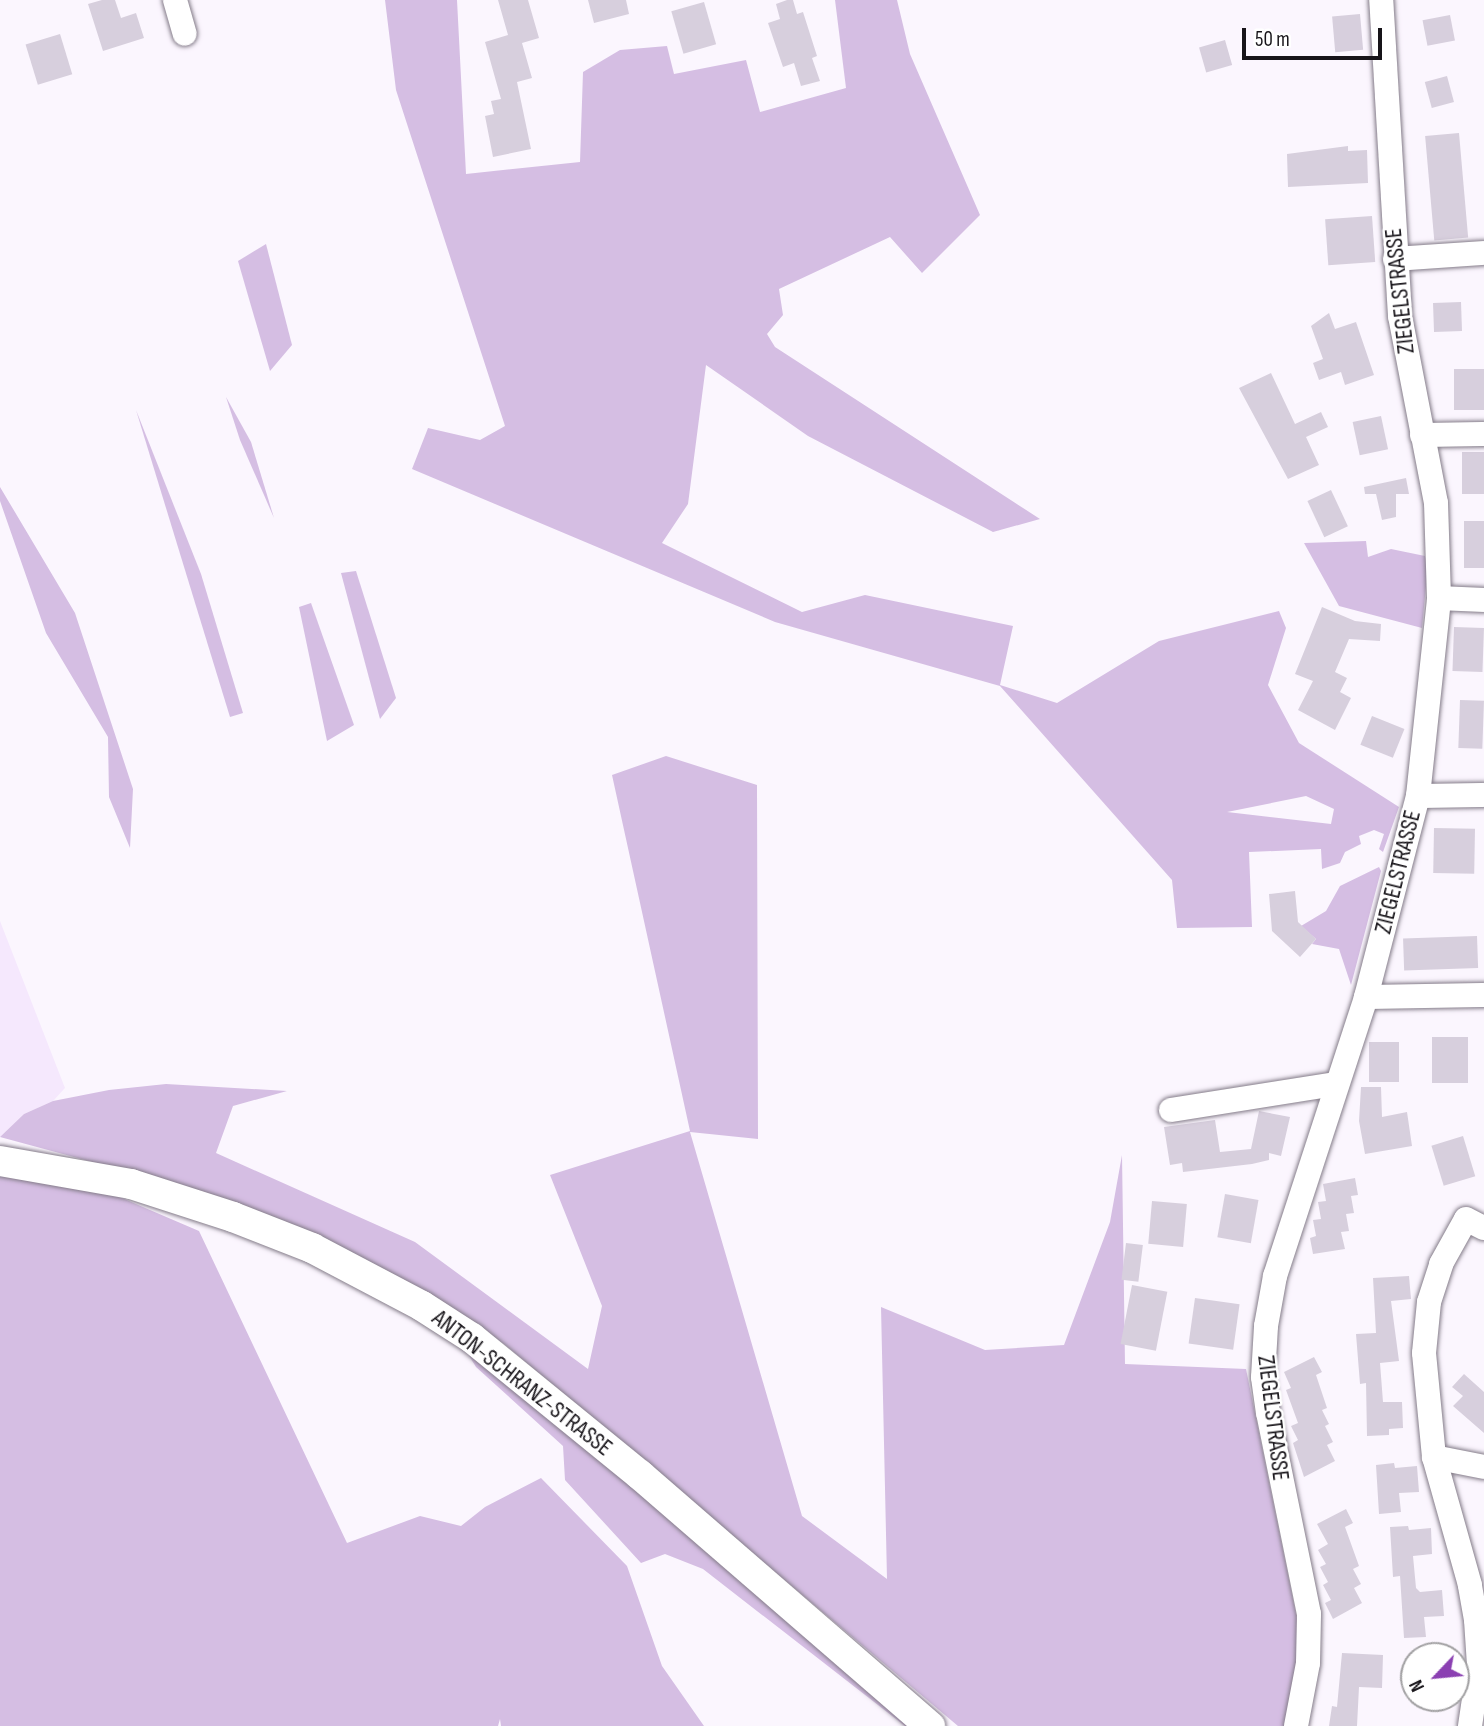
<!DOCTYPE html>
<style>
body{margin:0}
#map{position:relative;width:1484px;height:1726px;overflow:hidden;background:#fbf6fe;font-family:"Sofia Sans Condensed",sans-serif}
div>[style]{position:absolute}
.built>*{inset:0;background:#f5e8fd}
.green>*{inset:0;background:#d5bee3}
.building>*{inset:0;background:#d7cfdd;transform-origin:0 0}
.roads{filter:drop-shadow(0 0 2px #847c89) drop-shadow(0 0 2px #847c89)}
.minor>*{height:24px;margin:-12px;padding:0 12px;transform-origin:12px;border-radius:12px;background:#fff}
.major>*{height:30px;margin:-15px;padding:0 15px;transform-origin:15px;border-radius:15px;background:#fff}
span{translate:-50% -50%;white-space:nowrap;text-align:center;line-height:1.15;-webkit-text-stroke:5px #fff;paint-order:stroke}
.street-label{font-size:24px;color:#171419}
.north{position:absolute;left:1400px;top:1642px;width:70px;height:70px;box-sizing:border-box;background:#fff;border:2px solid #a2a1a3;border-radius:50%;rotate:244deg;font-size:19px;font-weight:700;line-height:28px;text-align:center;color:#171419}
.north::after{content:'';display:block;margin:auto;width:24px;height:32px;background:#8b40b2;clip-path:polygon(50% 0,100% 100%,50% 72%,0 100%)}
.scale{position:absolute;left:1242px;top:28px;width:140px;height:32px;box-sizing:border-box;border:4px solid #171419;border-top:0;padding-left:9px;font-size:21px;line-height:24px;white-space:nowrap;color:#171419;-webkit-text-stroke:5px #fff;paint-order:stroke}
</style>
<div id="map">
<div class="built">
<i style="clip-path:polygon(0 921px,65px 1088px,53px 1101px,24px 1114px,0 1137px)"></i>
</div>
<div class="green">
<i style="clip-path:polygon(evenodd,385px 0,457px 0,466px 174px,580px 162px,583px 72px,620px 50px,667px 46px,674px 74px,746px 60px,760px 112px,846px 88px,835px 0,897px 0,910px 54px,980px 215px,922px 273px,890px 237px,779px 289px,783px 315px,767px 334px,775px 347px,1040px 519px,993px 532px,808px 436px,706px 365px,688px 504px,662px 543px,802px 612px,865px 595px,1013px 626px,1000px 685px,1057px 703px,1159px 641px,1279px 611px,1286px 628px,1268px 685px,1299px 743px,1399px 807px,1383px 852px,1379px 849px,1384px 834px,1374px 830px,1359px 836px,1361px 844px,1345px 852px,1340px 863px,1322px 869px,1321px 849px,1249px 852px,1252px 927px,1177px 928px,1172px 880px,1000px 686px,775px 622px,412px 469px,428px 428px,480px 440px,505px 426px,396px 90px,385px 0,1306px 796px,1334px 809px,1331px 824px,1227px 812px,1306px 796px)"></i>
<i style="clip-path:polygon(266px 244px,292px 345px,270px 371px,238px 261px)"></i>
<i style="clip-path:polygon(226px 397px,251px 442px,274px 518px,240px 440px)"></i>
<i style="clip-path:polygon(136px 410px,201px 574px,243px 713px,230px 717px)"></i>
<i style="clip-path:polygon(0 487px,75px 613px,133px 789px,130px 848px,109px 797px,108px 737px,46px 633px,0 501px)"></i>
<i style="clip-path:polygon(1366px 541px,1368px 557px,1391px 549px,1425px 556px,1428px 565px,1422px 628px,1339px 606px,1304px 543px)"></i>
<i style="clip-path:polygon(356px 571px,396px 698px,380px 719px,341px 573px)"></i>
<i style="clip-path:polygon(311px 603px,354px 725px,327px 741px,299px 607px)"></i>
<i style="clip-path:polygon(666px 756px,757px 785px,758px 1139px,690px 1132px,802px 1516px,887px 1579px,881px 1307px,985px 1350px,1064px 1345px,1110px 1222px,1122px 1155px,1125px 1364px,1246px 1369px,1297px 1619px,1298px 1663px,1284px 1726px,958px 1726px,504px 1344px,388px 1271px,207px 1193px,0 1137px,24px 1114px,53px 1101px,109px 1090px,166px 1084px,287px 1091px,233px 1106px,216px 1153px,415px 1242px,588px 1369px,602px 1306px,550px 1175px,690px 1131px,612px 775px)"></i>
<i style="clip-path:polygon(1379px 867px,1381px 871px,1351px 985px,1339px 949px,1312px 944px,1316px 939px,1301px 926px,1326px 911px,1340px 886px)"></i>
<i style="clip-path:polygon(0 1172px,101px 1189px,199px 1231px,347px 1543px,420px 1516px,461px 1526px,485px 1507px,541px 1478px,627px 1566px,662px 1666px,704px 1726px,501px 1726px,500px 1719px,498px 1726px,0 1726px)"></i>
<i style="clip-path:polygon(463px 1346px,934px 1726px,905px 1726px,703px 1569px,665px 1554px,641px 1563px,565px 1480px,563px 1446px,476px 1367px)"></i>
</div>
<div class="building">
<i style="clip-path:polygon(102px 0,115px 0,121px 18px,136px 13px,144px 38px,103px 51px,88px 4px)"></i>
<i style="clip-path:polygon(498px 0,528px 0,539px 38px,522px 43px,532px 78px,517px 82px,531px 149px,493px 157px,485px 116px,494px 114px,491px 101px,501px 99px,485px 42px,508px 35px)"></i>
<i style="clip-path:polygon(588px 0,626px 0,629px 14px,594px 23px)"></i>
<i style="clip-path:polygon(787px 0,793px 0,797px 14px,803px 12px,817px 56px,812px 58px,820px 81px,801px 86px,794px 63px,783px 67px,768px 23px,780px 19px,776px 4px)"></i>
<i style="left:704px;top:2px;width:44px;height:34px;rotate:74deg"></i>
<i style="left:1360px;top:14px;width:36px;height:28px;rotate:85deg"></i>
<i style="left:1450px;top:15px;width:26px;height:28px;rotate:79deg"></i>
<i style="left:60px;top:34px;width:42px;height:36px;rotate:73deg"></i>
<i style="left:1225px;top:40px;width:26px;height:27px;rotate:74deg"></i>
<i style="left:1447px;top:76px;width:27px;height:23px;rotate:75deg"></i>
<i style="left:1459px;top:133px;width:105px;height:34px;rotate:85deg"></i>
<i style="clip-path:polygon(1348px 146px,1348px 151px,1367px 150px,1368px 183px,1288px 187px,1287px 154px)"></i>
<i style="left:1372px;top:216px;width:46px;height:47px;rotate:86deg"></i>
<i style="left:1461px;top:302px;width:29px;height:28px;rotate:88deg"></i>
<i style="clip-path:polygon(1329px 313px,1335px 329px,1356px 322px,1374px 375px,1345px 385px,1341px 372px,1319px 380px,1313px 363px,1323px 359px,1311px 326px)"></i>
<i style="left:1454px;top:369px;width:30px;height:41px"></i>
<i style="clip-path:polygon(1271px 373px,1295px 424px,1321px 412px,1328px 427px,1306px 437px,1319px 465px,1288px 479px,1239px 388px)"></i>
<i style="left:1381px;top:416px;width:34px;height:29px;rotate:78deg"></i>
<i style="left:1462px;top:452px;width:22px;height:42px"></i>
<i style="clip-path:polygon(1406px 478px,1409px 494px,1396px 494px,1396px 517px,1382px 520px,1376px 494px,1365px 494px,1364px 487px)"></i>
<i style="left:1331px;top:490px;width:40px;height:26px;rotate:65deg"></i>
<i style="left:1464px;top:521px;width:20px;height:47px"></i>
<i style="clip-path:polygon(1322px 607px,1355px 621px,1381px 624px,1380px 641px,1349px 639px,1335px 672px,1347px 678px,1340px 692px,1351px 698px,1335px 730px,1298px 710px,1313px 681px,1295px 674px)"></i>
<i style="left:1454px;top:627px;width:30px;height:44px;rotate:2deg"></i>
<i style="left:1460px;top:700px;width:24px;height:48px;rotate:2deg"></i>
<i style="left:1372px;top:716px;width:35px;height:31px;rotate:22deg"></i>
<i style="left:1434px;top:828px;width:41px;height:45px;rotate:1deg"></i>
<i style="clip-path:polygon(1295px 891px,1298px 922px,1316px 939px,1300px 957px,1272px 931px,1269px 894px)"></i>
<i style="left:1477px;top:936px;width:32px;height:74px;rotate:88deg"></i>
<i style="left:1432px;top:1037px;width:36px;height:46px"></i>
<i style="left:1369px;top:1042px;width:30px;height:40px"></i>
<i style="clip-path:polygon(1361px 1087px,1381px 1087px,1382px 1117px,1407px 1112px,1412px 1146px,1365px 1154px,1359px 1121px)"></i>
<i style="clip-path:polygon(1259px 1111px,1290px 1117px,1281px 1156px,1269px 1153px,1269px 1160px,1252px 1164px,1183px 1172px,1182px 1163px,1170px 1165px,1164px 1127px,1215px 1120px,1220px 1152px,1251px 1149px)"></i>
<i style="left:1463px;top:1136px;width:42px;height:33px;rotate:73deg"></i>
<i style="clip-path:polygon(1355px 1178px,1358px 1195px,1351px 1196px,1354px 1213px,1346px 1214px,1349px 1231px,1341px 1232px,1345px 1249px,1313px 1254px,1310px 1238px,1316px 1236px,1313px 1220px,1321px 1219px,1318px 1202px,1326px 1201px,1323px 1184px)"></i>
<i style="left:1225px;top:1194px;width:34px;height:44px;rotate:10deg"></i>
<i style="left:1152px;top:1201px;width:35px;height:43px;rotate:5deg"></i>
<i style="left:1126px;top:1243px;width:17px;height:37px;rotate:7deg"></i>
<i style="clip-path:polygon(1409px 1276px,1411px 1299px,1391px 1301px,1399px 1361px,1380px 1363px,1383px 1402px,1402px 1402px,1403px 1428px,1389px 1429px,1389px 1435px,1367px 1436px,1366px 1383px,1360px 1384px,1356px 1334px,1376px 1333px,1373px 1278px)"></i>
<i style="left:1132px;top:1285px;width:36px;height:60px;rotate:11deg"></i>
<i style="left:1195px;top:1298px;width:45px;height:46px;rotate:8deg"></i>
<i style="clip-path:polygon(1314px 1357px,1322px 1372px,1316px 1375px,1327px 1408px,1322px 1410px,1329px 1424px,1325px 1426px,1333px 1442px,1327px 1445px,1335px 1461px,1304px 1477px,1293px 1443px,1298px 1440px,1291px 1426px,1298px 1423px,1286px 1390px,1291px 1388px,1284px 1372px)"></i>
<i style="clip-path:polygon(1464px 1374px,1484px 1392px,1484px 1433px,1453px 1406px,1463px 1396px,1452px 1387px)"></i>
<i style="clip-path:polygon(1394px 1463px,1395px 1468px,1417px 1466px,1419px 1492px,1399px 1493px,1401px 1512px,1379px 1514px,1376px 1465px)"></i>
<i style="clip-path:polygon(1346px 1509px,1353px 1523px,1345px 1527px,1359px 1566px,1353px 1569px,1361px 1584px,1354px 1588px,1362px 1603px,1333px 1619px,1325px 1603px,1331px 1600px,1323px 1585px,1328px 1582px,1320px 1567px,1326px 1564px,1318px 1550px,1328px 1544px,1317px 1524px)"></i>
<i style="clip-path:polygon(1408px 1526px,1409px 1530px,1431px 1528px,1432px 1554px,1413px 1556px,1416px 1588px,1420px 1592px,1442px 1590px,1444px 1616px,1424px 1617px,1426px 1637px,1404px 1638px,1400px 1576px,1393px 1577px,1390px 1527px)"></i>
<i style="clip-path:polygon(1342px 1653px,1383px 1655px,1382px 1688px,1359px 1687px,1357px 1726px,1329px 1726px,1332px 1706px,1337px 1707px)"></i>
</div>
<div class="roads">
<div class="minor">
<i style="left:175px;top:0;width:35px;rotate:74deg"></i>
<i style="left:1395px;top:259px;width:89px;rotate:-3.9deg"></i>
<i style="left:1422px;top:435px;width:62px;rotate:-0.9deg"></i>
<i style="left:1439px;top:598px;width:45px;rotate:2.5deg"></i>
<i style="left:1418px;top:796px;width:66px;rotate:-0.9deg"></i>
<i style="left:1366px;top:997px;width:118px;rotate:-1deg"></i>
<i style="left:1171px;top:1110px;width:167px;rotate:-9deg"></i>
<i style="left:1434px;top:1457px;width:51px;rotate:11.3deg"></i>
<i style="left:1296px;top:1726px;width:64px;rotate:-79.2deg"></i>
<i style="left:1308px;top:1663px;width:49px;rotate:-88.8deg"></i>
<i style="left:1309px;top:1614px;width:205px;rotate:-101.5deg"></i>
<i style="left:1268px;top:1413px;width:36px;rotate:-98deg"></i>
<i style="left:1263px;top:1377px;width:51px;rotate:-86.6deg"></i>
<i style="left:1266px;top:1326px;width:51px;rotate:-79.8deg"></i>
<i style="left:1275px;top:1276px;width:293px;rotate:-71.9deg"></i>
<i style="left:1366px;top:997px;width:208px;rotate:-75.5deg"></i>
<i style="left:1418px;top:796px;width:199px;rotate:-83.9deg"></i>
<i style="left:1439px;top:598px;width:95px;rotate:-91.8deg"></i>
<i style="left:1436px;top:503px;width:190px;rotate:-100.9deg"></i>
<i style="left:1400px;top:316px;width:317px;rotate:-93.4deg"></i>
<i style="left:1470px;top:1726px;width:62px;rotate:-81.6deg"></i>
<i style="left:1479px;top:1665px;width:45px;rotate:-93.8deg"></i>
<i style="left:1476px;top:1620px;width:36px;rotate:-100deg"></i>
<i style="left:1470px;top:1585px;width:133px;rotate:-105.7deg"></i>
<i style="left:1434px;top:1457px;width:104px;rotate:-95.5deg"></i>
<i style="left:1424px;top:1353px;width:51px;rotate:-84.4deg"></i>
<i style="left:1429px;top:1302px;width:40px;rotate:-72deg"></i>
<i style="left:1441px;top:1264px;width:51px;rotate:-60.9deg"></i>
<i style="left:1466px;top:1219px;width:20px;rotate:27deg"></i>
</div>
<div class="major">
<i style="left:0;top:1161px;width:133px;rotate:10deg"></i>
<i style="left:131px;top:1184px;width:107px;rotate:17.9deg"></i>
<i style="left:233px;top:1217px;width:85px;rotate:21.4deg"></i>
<i style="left:312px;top:1248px;width:124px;rotate:27.8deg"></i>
<i style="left:422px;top:1306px;width:59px;rotate:32.6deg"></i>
<i style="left:472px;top:1338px;width:217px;rotate:39.2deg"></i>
<i style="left:640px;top:1475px;width:384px;rotate:40.9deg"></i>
</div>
</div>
<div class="street-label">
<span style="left:1400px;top:291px;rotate:-96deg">ZIEGELSTRASSE</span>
<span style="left:1398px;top:872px;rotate:-76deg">ZIEGELSTRASSE</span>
<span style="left:522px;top:1383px;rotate:38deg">ANTON-SCHRANZ-STRASSE</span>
<span style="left:1273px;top:1418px;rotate:83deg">ZIEGELSTRASSE</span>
</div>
<div class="north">N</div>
<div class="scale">50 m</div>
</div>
